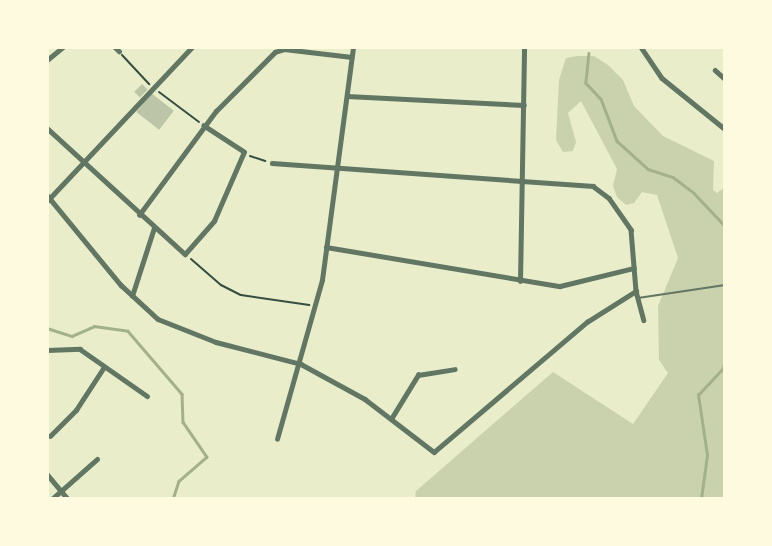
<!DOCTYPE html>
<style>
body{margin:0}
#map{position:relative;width:772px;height:546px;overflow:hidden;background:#e9edc9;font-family:"PT Sans Narrow",sans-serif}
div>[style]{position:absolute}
.green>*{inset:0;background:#cad2ad}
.stream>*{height:2.5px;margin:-1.25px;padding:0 1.25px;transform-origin:1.25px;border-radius:1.25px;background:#a3b18a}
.building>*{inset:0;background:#bcc5a7;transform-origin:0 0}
.path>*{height:2px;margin:-1px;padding:0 1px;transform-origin:1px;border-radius:1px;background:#344e41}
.service>*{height:2px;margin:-1px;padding:0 1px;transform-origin:1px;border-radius:1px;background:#617663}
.minor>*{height:4.5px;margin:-2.25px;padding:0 2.25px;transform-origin:2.25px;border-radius:2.25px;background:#617663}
.tertiary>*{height:5px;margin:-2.5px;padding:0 2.5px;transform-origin:2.5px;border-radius:2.5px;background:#617663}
span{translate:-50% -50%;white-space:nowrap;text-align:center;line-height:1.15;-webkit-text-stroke:5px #fefae0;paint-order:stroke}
.frame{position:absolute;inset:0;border:49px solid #fefae0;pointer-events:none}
</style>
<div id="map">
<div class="green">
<i style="clip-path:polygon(577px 56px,594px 56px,608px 65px,623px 80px,634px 106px,663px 136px,714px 161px,713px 190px,717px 193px,725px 187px,725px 499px,415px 499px,416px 491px,553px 372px,633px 424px,668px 373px,659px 360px,658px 306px,678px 258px,657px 195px,642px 192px,634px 203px,626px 205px,617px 197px,613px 186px,617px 169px,581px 101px,568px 113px,576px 142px,573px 151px,563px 152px,556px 140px,559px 80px,566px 58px)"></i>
</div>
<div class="stream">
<i style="left:589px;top:53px;width:30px;rotate:96deg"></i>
<i style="left:586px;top:83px;width:22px;rotate:47deg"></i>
<i style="left:601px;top:99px;width:45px;rotate:69.1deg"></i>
<i style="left:617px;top:141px;width:42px;rotate:42.1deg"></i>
<i style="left:648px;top:169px;width:26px;rotate:18deg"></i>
<i style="left:673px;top:177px;width:26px;rotate:37deg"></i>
<i style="left:694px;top:193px;width:45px;rotate:46.8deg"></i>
<i style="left:47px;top:328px;width:26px;rotate:18deg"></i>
<i style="left:72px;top:336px;width:24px;rotate:-24deg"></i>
<i style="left:94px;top:326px;width:34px;rotate:8deg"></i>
<i style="left:128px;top:331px;width:83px;rotate:49.4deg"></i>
<i style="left:182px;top:394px;width:28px;rotate:88deg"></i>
<i style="left:183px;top:422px;width:42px;rotate:55.6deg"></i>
<i style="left:207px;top:457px;width:37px;rotate:139deg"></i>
<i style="left:179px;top:481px;width:19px;rotate:108deg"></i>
<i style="left:701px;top:499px;width:44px;rotate:-82.2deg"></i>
<i style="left:707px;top:455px;width:61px;rotate:-98.5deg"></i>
<i style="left:698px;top:395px;width:37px;rotate:-47deg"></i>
<i style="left:723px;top:368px;width:9px;rotate:-77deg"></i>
</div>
<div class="building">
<i style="left:142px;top:84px;width:8px;height:11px;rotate:45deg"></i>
<i style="left:151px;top:93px;width:29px;height:24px;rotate:38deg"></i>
</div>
<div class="path">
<i style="left:122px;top:55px;width:40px;rotate:47deg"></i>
<i style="left:159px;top:92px;width:50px;rotate:36.9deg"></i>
<i style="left:250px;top:156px;width:16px;rotate:18deg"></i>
<i style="left:191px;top:259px;width:40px;rotate:41deg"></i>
<i style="left:221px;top:285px;width:22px;rotate:27deg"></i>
<i style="left:241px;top:295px;width:69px;rotate:8.4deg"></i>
</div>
<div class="service">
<i style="left:638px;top:298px;width:88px;rotate:-8.5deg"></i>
</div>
<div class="minor">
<i style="left:115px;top:47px;width:6px;rotate:45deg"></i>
<i style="left:641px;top:47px;width:37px;rotate:56deg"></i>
<i style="left:662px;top:78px;width:81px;rotate:39deg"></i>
<i style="left:47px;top:60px;width:21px;rotate:-39deg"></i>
<i style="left:715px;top:70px;width:13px;rotate:42deg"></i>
<i style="left:347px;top:96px;width:177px;rotate:2.9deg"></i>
<i style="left:47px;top:128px;width:187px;rotate:42.4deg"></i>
<i style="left:185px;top:254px;width:44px;rotate:-48.7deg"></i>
<i style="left:214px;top:221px;width:75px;rotate:-66.5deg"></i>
<i style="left:244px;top:152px;width:48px;rotate:-147deg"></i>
<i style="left:272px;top:163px;width:322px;rotate:4.1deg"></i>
<i style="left:593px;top:186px;width:20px;rotate:37deg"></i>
<i style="left:609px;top:198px;width:39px;rotate:55deg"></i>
<i style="left:631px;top:230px;width:61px;rotate:85.3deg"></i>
<i style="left:636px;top:291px;width:30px;rotate:75deg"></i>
<i style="left:47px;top:195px;width:117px;rotate:50.6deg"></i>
<i style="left:121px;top:285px;width:50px;rotate:42.6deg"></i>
<i style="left:158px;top:319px;width:62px;rotate:21.6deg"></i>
<i style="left:216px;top:342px;width:88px;rotate:14.5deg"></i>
<i style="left:301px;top:364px;width:73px;rotate:28.7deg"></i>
<i style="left:365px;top:399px;width:87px;rotate:37.5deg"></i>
<i style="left:434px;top:452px;width:201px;rotate:-40.4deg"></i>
<i style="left:587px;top:322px;width:58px;rotate:-32.3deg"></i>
<i style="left:47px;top:201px;width:212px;rotate:-46.7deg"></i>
<i style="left:139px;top:215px;width:129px;rotate:-53.5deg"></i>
<i style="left:216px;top:111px;width:83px;rotate:-45deg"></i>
<i style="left:275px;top:52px;width:9px;rotate:-18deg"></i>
<i style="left:284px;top:49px;width:68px;rotate:6.7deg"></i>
<i style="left:326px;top:247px;width:237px;rotate:9.5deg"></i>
<i style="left:560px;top:286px;width:76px;rotate:-13.7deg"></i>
<i style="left:132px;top:296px;width:71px;rotate:-72.1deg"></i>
<i style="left:47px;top:350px;width:33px;rotate:-2deg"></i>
<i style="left:80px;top:349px;width:82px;rotate:35deg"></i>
<i style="left:391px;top:419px;width:52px;rotate:-58.5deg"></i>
<i style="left:418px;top:375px;width:37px;rotate:-9deg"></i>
<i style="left:50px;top:436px;width:37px;rotate:-45deg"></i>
<i style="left:76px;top:410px;width:51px;rotate:-56.9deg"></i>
<i style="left:277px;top:439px;width:165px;rotate:-74.2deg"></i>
<i style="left:322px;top:280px;width:235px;rotate:-82.4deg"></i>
<i style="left:47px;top:474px;width:33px;rotate:50deg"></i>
<i style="left:52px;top:499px;width:60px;rotate:-41.6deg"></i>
</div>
<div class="tertiary">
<i style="left:520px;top:281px;width:234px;rotate:-89deg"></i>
</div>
<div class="frame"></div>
</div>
